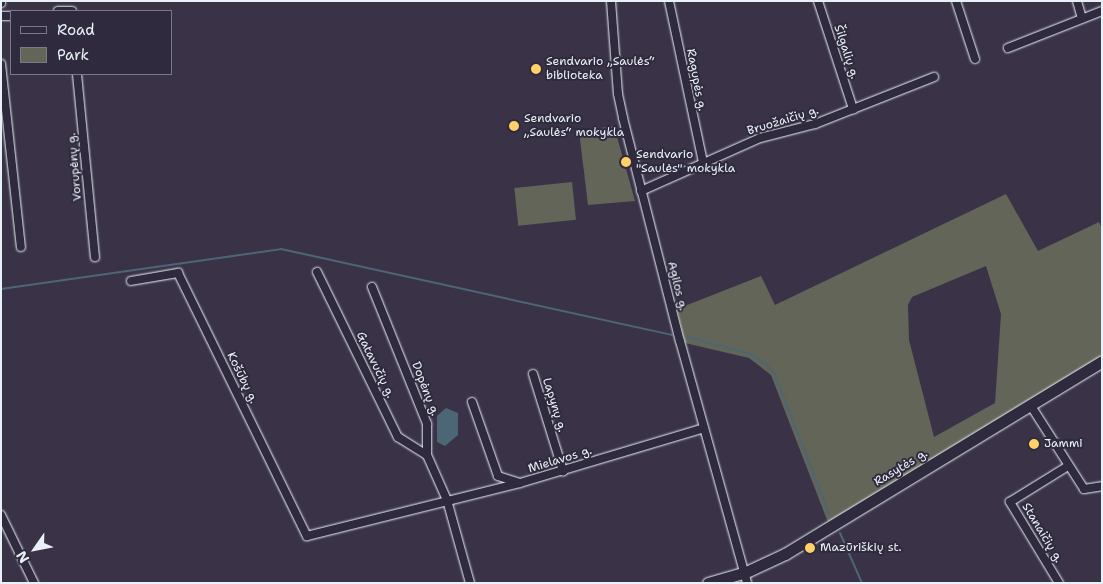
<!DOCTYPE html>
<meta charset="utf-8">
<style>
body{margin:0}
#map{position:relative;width:1103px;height:584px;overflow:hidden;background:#3a3348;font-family:"Shantell Sans",sans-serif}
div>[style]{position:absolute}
.green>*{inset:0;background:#626557;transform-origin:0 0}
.water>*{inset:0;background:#4d6676}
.stream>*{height:2px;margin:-1px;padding:0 1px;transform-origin:1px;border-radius:1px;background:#4d6676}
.roads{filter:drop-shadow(0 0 1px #e8f1f8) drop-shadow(0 0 1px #e8f1f8)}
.street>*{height:8px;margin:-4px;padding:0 4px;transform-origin:4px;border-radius:4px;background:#2f2a3d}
.secondary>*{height:11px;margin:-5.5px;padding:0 5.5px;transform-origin:5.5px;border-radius:5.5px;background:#2f2a3d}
.dots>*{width:14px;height:14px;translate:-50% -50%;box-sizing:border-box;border:2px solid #2f2a3d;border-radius:50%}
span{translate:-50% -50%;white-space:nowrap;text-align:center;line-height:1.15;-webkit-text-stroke:4px #2f2a3d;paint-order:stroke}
.street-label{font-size:12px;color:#e8f1f8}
.poi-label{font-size:12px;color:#e8f1f8}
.left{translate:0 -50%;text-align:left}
.frame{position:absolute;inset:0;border:2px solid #e8f1f8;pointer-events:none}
.legend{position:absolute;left:10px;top:10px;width:162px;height:65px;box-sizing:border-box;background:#2f2a3d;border:1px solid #797a88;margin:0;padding:6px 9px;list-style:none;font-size:15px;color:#e8f1f8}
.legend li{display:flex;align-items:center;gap:10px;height:25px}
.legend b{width:25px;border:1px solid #797a88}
.north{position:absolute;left:10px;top:524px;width:50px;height:50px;-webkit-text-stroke:4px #2f2a3d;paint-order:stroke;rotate:237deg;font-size:14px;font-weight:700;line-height:20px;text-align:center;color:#e8f1f8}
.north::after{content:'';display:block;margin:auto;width:18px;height:22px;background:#e8f1f8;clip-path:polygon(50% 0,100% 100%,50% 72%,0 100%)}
</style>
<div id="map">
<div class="green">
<i style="clip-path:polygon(614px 126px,635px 201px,588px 205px,579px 131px)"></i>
<i style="left:572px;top:182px;width:38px;height:58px;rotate:84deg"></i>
<i style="clip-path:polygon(evenodd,1006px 194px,1038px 251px,1099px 222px,1102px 229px,1102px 356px,829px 525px,771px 375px,749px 358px,685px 343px,677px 309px,761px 276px,775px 305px,1006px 194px,986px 266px,1001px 314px,995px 403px,934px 437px,909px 340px,908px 305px,912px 297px,986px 266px)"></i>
</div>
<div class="water">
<i style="clip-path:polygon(446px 408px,458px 413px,458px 435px,445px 446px,437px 442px,437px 416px)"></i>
</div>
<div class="stream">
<i style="left:1px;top:289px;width:283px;rotate:-8.1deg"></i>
<i style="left:281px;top:249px;width:400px;rotate:12.4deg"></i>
<i style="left:687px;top:337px;width:66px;rotate:14.9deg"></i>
<i style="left:751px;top:354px;width:21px;rotate:35deg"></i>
<i style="left:768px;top:366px;width:11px;rotate:52deg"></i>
<i style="left:775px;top:375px;width:149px;rotate:68.8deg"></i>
<i style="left:840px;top:533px;width:55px;rotate:66.3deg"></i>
</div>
<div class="roads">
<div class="street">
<i style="left:611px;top:1px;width:93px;rotate:85.7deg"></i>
<i style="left:618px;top:94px;width:25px;rotate:78deg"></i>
<i style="left:623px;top:118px;width:230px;rotate:75.7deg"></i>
<i style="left:680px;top:341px;width:251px;rotate:74.5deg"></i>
<i style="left:669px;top:1px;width:166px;rotate:78.1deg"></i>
<i style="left:818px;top:1px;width:114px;rotate:72deg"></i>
<i style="left:956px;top:1px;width:61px;rotate:71.9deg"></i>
<i style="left:1077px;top:1px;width:18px;rotate:74deg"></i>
<i style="left:1px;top:3px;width:2px;rotate:-90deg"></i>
<i style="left:58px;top:11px;width:14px"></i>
<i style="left:1px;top:16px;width:10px"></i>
<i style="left:1008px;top:48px;width:101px;rotate:-21.5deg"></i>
<i style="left:1px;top:64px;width:184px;rotate:83.8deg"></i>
<i style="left:77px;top:74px;width:184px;rotate:84.4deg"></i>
<i style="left:641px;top:191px;width:130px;rotate:-24deg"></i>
<i style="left:760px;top:138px;width:57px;rotate:-14.3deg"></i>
<i style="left:815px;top:124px;width:128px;rotate:-21.6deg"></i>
<i style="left:317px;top:272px;width:184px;rotate:63.9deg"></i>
<i style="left:398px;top:437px;width:34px;rotate:32deg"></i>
<i style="left:131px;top:281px;width:48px;rotate:-9.7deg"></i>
<i style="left:178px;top:273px;width:293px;rotate:63.9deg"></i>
<i style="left:307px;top:536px;width:219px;rotate:-14deg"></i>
<i style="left:372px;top:287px;width:148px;rotate:68.1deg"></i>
<i style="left:427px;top:424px;width:31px;rotate:90deg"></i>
<i style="left:427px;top:455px;width:49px;rotate:66deg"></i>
<i style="left:447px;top:500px;width:86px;rotate:74.5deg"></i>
<i style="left:533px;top:374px;width:102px;rotate:72.8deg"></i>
<i style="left:472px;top:402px;width:78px;rotate:70.6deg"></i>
<i style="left:498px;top:476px;width:23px;rotate:18deg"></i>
<i style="left:520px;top:483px;width:192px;rotate:-16.6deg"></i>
<i style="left:1031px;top:406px;width:98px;rotate:57.4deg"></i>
<i style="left:1084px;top:489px;width:18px;rotate:-9deg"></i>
<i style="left:1px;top:515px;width:76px;rotate:64.1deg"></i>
<i style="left:1059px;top:583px;width:95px;rotate:-121.2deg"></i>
<i style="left:1010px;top:502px;width:68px;rotate:-31.8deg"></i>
</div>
<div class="secondary">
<i style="left:708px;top:583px;width:37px;rotate:-16deg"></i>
<i style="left:744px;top:573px;width:45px;rotate:-24.9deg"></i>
<i style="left:785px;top:554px;width:371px;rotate:-31.3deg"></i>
</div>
</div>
<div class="dots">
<i style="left:536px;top:69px;background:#ffd166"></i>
<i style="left:514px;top:126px;background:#ffd166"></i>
<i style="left:626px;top:162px;background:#ffd166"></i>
<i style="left:1034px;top:444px;background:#ffd166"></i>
<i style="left:810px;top:548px;background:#ffd166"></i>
</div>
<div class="street-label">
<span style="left:846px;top:52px;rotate:72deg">Šilgalių g.</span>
<span style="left:696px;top:80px;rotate:79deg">Ragupės g.</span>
<span style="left:783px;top:121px;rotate:-17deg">Bruožaičių g.</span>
<span style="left:75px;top:167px;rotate:-95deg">Vorupėnų g.</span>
<span style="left:677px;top:286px;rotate:76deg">Agilos g.</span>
<span style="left:375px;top:365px;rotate:64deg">Gatavučių g.</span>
<span style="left:242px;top:378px;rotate:64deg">Košūbų g.</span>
<span style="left:425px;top:389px;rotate:69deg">Dopėnų g.</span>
<span style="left:554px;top:405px;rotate:73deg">Lapynų g.</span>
<span style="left:560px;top:460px;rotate:-17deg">Mielavos g.</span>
<span style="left:901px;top:468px;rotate:-31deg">Rasytės g.</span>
<span style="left:1042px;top:533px;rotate:59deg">Stanaičių g.</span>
</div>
<div class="poi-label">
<span class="left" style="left:546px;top:69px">Sendvario „Saulės“<br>biblioteka</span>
<span class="left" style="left:524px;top:126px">Sendvario<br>„Saulės“ mokykla</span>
<span class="left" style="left:636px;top:162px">Sendvario<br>"Saulės" mokykla</span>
<span class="left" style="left:1044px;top:444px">Jammi</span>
<span class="left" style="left:820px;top:548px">Mazūriškių st.</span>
</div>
<div class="frame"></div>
<ul class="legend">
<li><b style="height:6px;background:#2f2a3d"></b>Road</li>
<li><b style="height:14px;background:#626557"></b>Park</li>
</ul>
<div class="north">N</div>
</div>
